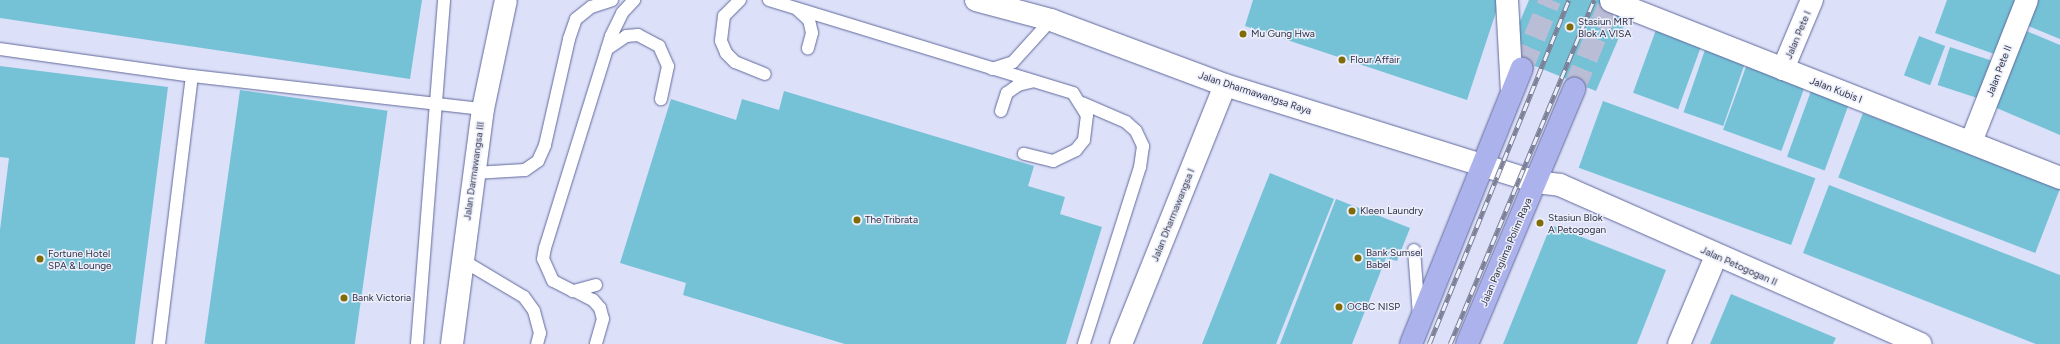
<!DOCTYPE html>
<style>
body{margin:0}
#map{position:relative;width:2060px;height:344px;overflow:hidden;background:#dce0f8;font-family:Figtree,sans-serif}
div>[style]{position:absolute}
.building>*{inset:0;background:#75c2d7;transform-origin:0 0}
.primary-tunnel>*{height:22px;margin-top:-11px;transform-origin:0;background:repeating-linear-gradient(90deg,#b9bdd5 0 22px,transparent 0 33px)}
.roads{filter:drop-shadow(0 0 1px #61699d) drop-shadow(0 0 1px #61699d)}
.lane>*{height:12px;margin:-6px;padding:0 6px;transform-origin:6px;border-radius:6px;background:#fff}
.street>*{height:22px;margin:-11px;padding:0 11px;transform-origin:11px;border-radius:11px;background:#fff}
.secondary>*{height:22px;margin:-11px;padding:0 11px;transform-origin:11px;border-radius:11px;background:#fff}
.primary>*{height:22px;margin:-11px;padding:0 11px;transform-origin:11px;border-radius:11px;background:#acb2ec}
.rail>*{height:4.5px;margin-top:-2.25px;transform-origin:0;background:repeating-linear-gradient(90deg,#eceefa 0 9px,#7c8097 0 18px);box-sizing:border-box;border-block:1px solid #7c8097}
.dots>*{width:11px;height:11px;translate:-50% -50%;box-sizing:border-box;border:2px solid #eceefa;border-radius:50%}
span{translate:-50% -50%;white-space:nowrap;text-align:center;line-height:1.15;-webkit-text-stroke:3px #eceefa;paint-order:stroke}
.poi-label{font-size:10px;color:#2e3248}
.left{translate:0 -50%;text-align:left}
.street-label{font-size:10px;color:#2e3248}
</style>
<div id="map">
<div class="building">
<i style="clip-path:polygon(0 0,422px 0,410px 79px,0 18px)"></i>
<i style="clip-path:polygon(1253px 0,1500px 0,1467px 100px,1245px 26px)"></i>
<i style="clip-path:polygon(1529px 0,1635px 0,1596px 91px,1506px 54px)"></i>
<i style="clip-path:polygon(1947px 0,2020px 0,2000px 56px,1935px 33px)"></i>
<i style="clip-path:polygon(2037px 0,2060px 0,2060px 39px,2026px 25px)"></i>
<i style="left:1657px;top:27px;width:48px;height:70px;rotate:20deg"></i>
<i style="clip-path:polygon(2024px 30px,2060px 45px,2060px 135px,1992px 106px)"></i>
<i style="left:1919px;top:36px;width:28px;height:42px;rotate:21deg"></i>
<i style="left:1706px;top:47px;width:42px;height:69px;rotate:19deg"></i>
<i style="left:1950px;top:47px;width:45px;height:40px;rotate:18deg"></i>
<i style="left:1747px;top:64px;width:62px;height:70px;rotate:20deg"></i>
<i style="clip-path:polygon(0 66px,168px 87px,135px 344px,0 344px,0 230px,9px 158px,0 157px)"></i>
<i style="left:240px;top:90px;width:149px;height:256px;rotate:8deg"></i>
<i style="clip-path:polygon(784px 91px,1034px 166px,1028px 186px,1065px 197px,1060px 214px,1102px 227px,1066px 344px,845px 344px,683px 295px,686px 283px,620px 263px,671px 99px,736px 120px,742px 99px,779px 110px)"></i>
<i style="left:1811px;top:91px;width:40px;height:70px;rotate:20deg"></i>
<i style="left:1603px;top:101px;width:226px;height:71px;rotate:20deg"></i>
<i style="left:1863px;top:113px;width:211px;height:69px;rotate:21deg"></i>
<i style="clip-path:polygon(1270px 173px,1334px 199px,1297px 291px,1276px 344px,1202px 344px)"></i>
<i style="clip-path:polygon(1829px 185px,2060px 275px,2060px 344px,2036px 344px,1803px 253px)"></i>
<i style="clip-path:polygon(1336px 199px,1410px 228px,1397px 261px,1386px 258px,1352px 344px,1280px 344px)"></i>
<i style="clip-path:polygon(1551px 225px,1666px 270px,1637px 344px,1503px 344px)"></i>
<i style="clip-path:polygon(1731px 294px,1836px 338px,1833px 344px,1710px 344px)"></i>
</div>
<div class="primary-tunnel">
<i style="left:1522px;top:68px;width:74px;rotate:-67.6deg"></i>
<i style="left:1574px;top:89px;width:96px;rotate:-67.4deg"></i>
</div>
<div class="roads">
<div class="lane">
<i style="left:740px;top:0;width:23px;rotate:135deg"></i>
<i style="left:724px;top:16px;width:25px;rotate:97deg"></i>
<i style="left:721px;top:41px;width:13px;rotate:67deg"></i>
<i style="left:726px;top:53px;width:13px;rotate:45deg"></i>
<i style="left:735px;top:62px;width:32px;rotate:22deg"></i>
<i style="left:769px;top:0;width:318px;rotate:17deg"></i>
<i style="left:1073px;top:93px;width:26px;rotate:58deg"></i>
<i style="left:1087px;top:115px;width:25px;rotate:97deg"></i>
<i style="left:1084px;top:140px;width:13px;rotate:129deg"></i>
<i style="left:1076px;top:150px;width:25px;rotate:154deg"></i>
<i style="left:1053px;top:161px;width:30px;rotate:-166deg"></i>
<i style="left:797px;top:9px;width:16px;rotate:43deg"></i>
<i style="left:809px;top:20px;width:13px;rotate:77deg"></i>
<i style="left:812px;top:33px;width:16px;rotate:105deg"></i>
<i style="left:0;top:49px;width:194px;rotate:8deg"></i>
<i style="left:192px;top:76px;width:293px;rotate:6.5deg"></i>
<i style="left:607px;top:49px;width:23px;rotate:-34deg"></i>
<i style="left:626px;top:36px;width:12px;rotate:-5deg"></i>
<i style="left:638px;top:35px;width:24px;rotate:28deg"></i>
<i style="left:659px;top:46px;width:22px;rotate:66deg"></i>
<i style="left:668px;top:66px;width:34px;rotate:102deg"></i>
<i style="left:992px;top:69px;width:22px;rotate:-18deg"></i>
<i style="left:1013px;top:62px;width:57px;rotate:-47.9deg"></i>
<i style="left:1082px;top:103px;width:48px;rotate:23.4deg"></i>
<i style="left:1126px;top:122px;width:13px;rotate:42deg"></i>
<i style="left:1136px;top:131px;width:17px;rotate:65deg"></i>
<i style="left:1143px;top:146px;width:21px;rotate:98deg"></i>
<i style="left:1140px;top:167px;width:186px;rotate:107.6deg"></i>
<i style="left:1001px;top:111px;width:19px;rotate:-72deg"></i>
<i style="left:1007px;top:93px;width:14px;rotate:-36deg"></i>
<i style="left:1018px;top:85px;width:16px;rotate:-14deg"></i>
<i style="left:474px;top:173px;width:51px;rotate:-3.4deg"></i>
<i style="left:525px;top:170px;width:16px;rotate:-35deg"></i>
<i style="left:538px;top:161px;width:17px;rotate:-66deg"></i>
<i style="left:545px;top:145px;width:109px;rotate:-77.2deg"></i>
<i style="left:569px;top:39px;width:21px;rotate:-71deg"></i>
<i style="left:576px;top:19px;width:19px;rotate:-39deg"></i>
<i style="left:591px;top:7px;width:22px;rotate:-18deg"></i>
<i style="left:1414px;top:250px;width:65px;rotate:85.6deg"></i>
<i style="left:462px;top:260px;width:72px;rotate:30.8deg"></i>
<i style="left:524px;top:297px;width:17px;rotate:54deg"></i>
<i style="left:534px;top:311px;width:23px;rotate:75deg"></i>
<i style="left:540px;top:333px;width:11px;rotate:105deg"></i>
<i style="left:596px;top:285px;width:24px;rotate:165deg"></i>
<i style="left:573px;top:291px;width:22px;rotate:-153deg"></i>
<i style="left:553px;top:281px;width:24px;rotate:-114deg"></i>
<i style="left:543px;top:259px;width:11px;rotate:-80deg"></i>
<i style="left:545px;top:248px;width:222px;rotate:-72.7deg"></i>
<i style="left:611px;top:36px;width:25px;rotate:-64deg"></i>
<i style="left:622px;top:13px;width:18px;rotate:-47deg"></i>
<i style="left:575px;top:291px;width:20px;rotate:27deg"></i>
<i style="left:593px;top:300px;width:11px;rotate:49deg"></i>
<i style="left:600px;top:308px;width:11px;rotate:75deg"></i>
<i style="left:603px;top:319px;width:26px;rotate:106deg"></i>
<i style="left:159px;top:344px;width:270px;rotate:-83deg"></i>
<i style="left:417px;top:344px;width:345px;rotate:-85.5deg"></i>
</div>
<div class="street">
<i style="left:1507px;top:0;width:91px;rotate:86.9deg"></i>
<i style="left:1611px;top:1px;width:483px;rotate:21.5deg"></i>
<i style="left:1783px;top:69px;width:75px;rotate:-67.2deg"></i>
<i style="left:1971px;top:142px;width:153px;rotate:-68.5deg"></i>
<i style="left:452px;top:344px;width:237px;rotate:-82.5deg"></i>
<i style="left:483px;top:109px;width:111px;rotate:-78.1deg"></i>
<i style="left:1121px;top:344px;width:279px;rotate:-68.1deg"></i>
<i style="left:1679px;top:344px;width:95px;rotate:-67.2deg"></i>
</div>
<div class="secondary">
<i style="left:976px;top:0;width:78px;rotate:14.9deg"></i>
<i style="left:1051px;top:20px;width:186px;rotate:20.5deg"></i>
<i style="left:1225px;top:85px;width:326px;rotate:17.3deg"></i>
<i style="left:1536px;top:182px;width:24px;rotate:7deg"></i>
<i style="left:1560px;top:185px;width:394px;rotate:23.8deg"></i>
</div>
<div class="primary">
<i style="left:1411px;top:344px;width:297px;rotate:-68.1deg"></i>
<i style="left:1467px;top:344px;width:277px;rotate:-67.2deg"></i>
</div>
</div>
<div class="rail">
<i style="left:1429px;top:344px;width:371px;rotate:-67.9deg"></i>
<i style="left:1450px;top:344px;width:373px;rotate:-67.3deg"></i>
</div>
<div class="dots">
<i style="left:1570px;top:27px;background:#7f6c07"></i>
<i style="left:1243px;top:34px;background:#7f6c07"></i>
<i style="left:1342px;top:60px;background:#7f6c07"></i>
<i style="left:1352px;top:211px;background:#7f6c07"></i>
<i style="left:857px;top:220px;background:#7f6c07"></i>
<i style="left:1540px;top:223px;background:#7f6c07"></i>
<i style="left:1358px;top:258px;background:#7f6c07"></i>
<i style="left:40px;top:259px;background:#7f6c07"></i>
<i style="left:344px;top:298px;background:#7f6c07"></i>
<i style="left:1339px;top:307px;background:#7f6c07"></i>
</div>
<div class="poi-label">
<span class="left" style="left:1578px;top:27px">Stasiun MRT<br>Blok A VISA</span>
<span class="left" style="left:1251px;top:34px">Mu Gung Hwa</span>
<span class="left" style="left:1350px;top:60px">Flour Affair</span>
<span class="left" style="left:1360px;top:211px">Kleen Laundry</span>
<span class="left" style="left:1548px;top:223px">Stasiun Blok<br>A Petogogan</span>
<span class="left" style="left:865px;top:220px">The Tribrata</span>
<span class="left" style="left:1366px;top:258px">Bank Sumsel<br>Babel</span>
<span class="left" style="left:48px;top:259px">Fortune Hotel<br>SPA &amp; Lounge</span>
<span class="left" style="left:352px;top:298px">Bank Victoria</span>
<span class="left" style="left:1347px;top:307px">OCBC NISP</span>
</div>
<div class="street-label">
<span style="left:1798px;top:35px;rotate:-67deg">Jalan Pete I</span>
<span style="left:1999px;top:71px;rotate:-69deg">Jalan Pete II</span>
<span style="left:1836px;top:90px;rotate:21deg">Jalan Kubis I</span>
<span style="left:1255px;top:93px;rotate:18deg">Jalan Dharmawangsa Raya</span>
<span style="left:474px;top:171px;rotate:-82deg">Jalan Darmawangsa III</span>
<span style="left:1173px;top:215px;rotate:-68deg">Jalan Dharmawangsa I</span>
<span style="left:1506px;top:252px;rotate:-67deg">Jalan Panglima Polim Raya</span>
<span style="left:1739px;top:266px;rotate:24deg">Jalan Petogogan II</span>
</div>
</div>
